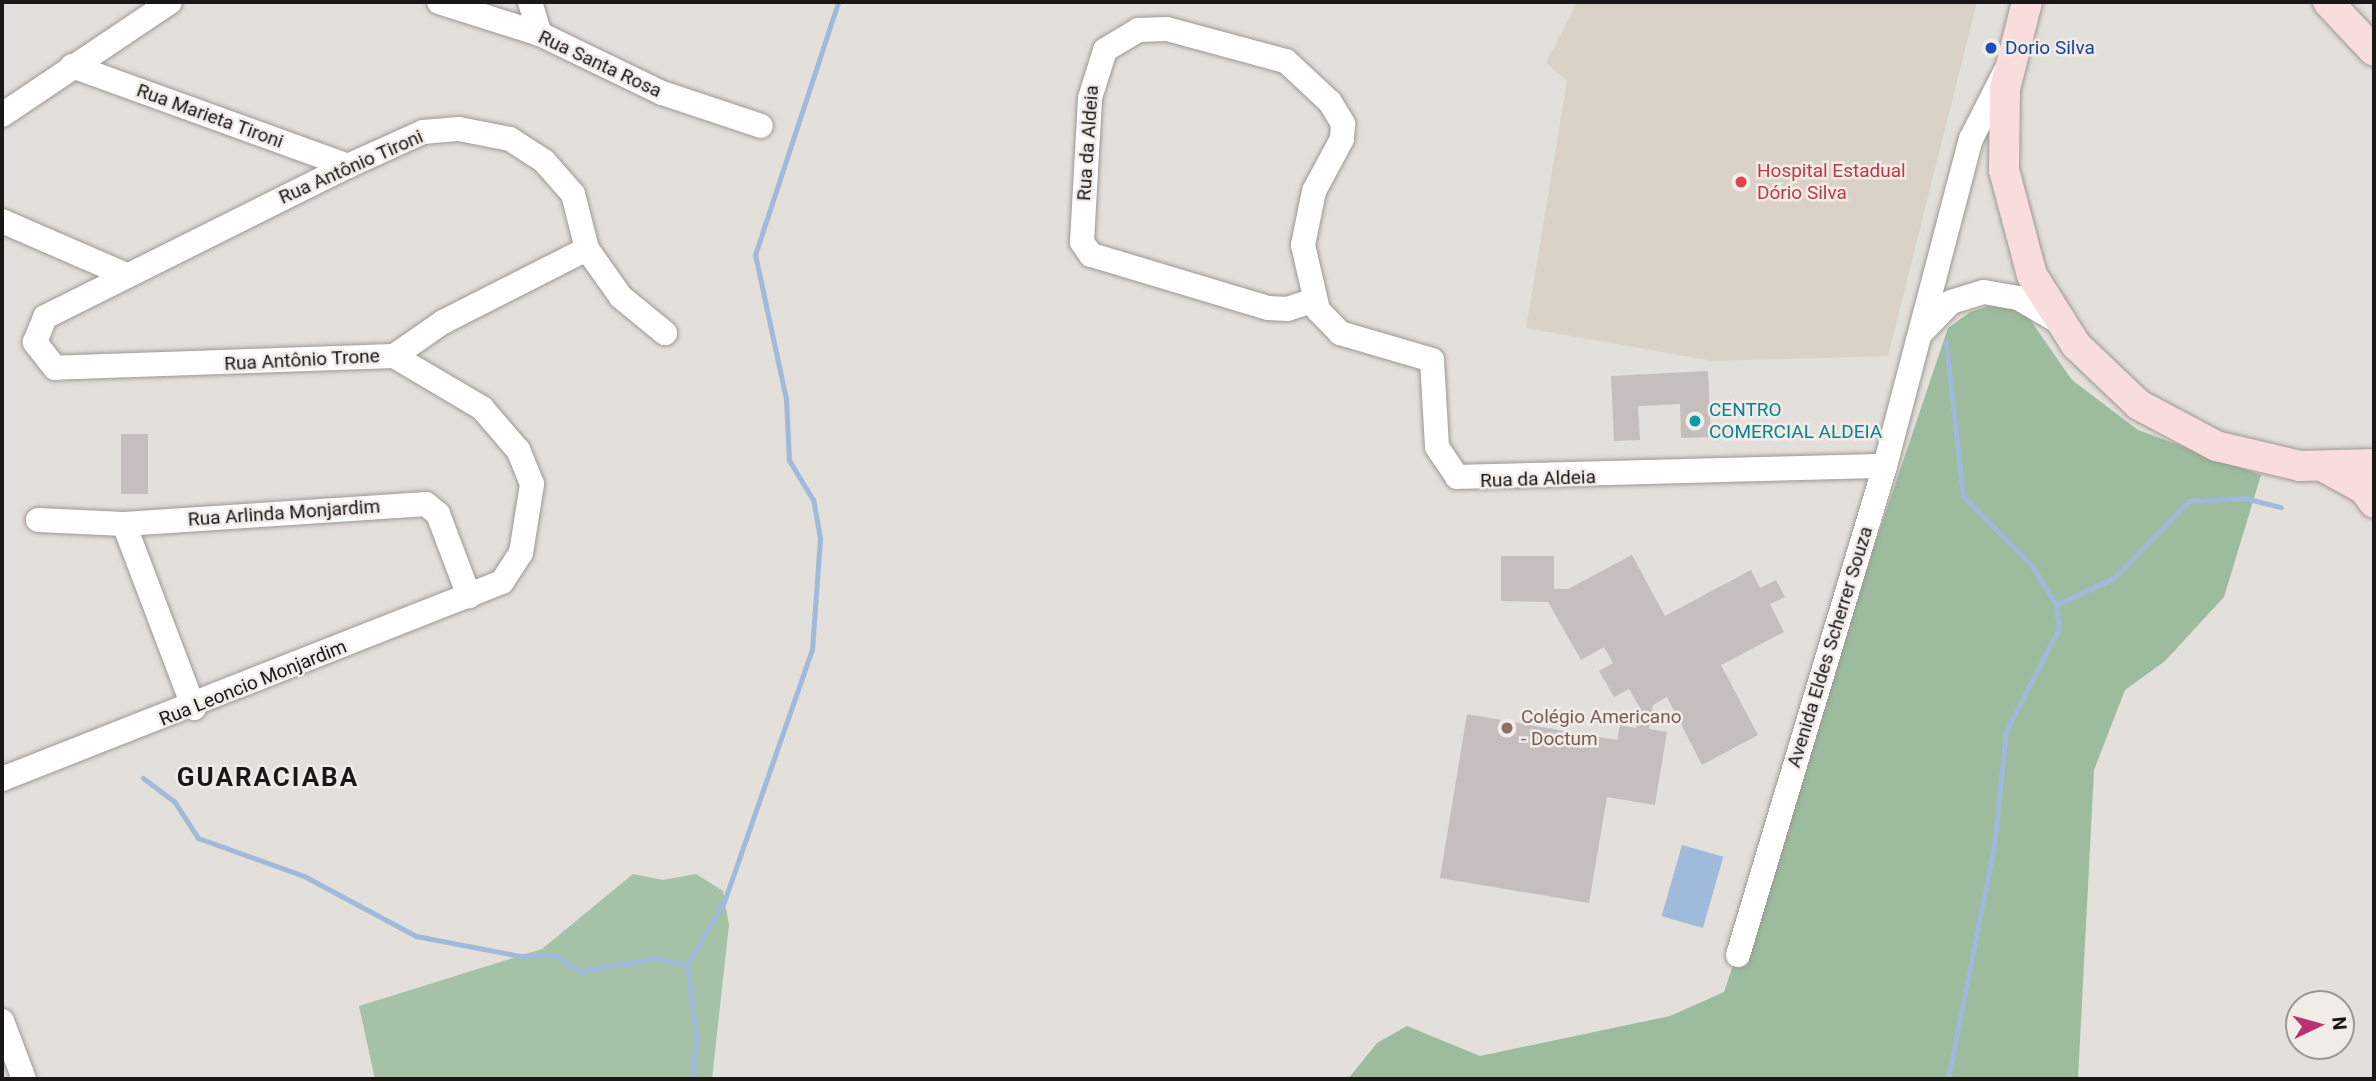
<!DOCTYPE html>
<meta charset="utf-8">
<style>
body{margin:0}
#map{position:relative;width:2376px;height:1081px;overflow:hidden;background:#e3dfda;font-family:Roboto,sans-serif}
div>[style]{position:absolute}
.built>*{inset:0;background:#dbd2c7}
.green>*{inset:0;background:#a5c1a6}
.forest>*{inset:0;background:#9cbc9d}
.water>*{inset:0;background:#a0badb;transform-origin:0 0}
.stream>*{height:5px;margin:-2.5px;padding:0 2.5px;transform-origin:2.5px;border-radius:2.5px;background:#a0badb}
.building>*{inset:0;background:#c5bebd;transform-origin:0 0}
.roads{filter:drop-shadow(0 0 2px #9c9893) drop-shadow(0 0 2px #9c9893)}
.minor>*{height:24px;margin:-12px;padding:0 12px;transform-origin:12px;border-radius:12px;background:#fff}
.major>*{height:30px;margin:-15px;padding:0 15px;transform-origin:15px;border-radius:15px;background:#f9dddc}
.dots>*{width:19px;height:19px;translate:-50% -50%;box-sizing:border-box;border:4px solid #f1ece7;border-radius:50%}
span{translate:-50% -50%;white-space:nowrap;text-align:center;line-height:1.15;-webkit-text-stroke:5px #f1ece7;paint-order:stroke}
.transit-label{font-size:19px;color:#164399}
.left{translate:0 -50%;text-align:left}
.street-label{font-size:19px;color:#1a1816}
.health-label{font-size:19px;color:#be3a42}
.culture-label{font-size:19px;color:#0d838f}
.education-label{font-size:19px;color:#785e54}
.district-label{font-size:26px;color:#1a1816;font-weight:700;letter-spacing:2px}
.frame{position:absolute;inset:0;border:4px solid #1a1816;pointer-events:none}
.north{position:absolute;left:2285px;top:990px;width:70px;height:70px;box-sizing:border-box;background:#f1ece7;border:2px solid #9b9793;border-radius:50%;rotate:85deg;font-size:19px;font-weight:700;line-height:28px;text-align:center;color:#1a1816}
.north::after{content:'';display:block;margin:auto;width:24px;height:32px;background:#ba316f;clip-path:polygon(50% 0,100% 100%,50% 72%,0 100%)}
</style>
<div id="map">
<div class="built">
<i style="clip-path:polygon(1577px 2px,1977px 2px,1888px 356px,1713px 361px,1526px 328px,1567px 81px,1546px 63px)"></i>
</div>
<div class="green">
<i style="clip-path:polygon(633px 874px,663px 880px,696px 874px,723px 891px,729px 925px,712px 1079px,375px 1079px,359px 1006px,542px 949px)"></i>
</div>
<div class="forest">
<i style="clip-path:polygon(2015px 298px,2072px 380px,2138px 430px,2261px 475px,2224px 597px,2165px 661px,2125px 690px,2094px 770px,2078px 1079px,1348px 1079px,1377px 1043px,1407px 1026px,1480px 1056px,1670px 1016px,1724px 992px,1948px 328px,1970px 312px)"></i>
</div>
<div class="water">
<i style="left:1682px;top:845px;width:43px;height:74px;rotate:16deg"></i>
</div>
<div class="stream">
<i style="left:1946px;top:343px;width:154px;rotate:83.7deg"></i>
<i style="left:1963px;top:496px;width:100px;rotate:45.4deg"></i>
<i style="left:2033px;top:567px;width:44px;rotate:58.8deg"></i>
<i style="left:2056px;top:605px;width:23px;rotate:83deg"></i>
<i style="left:2059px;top:628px;width:116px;rotate:117.2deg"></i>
<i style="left:2006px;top:731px;width:115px;rotate:96deg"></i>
<i style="left:1994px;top:845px;width:238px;rotate:101.1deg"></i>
<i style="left:2056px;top:605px;width:65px;rotate:-25.4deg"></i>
<i style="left:2115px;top:577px;width:106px;rotate:-45.8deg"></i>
<i style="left:2189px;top:501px;width:55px;rotate:-3.1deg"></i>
<i style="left:2244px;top:498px;width:38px;rotate:14deg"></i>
<i style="left:143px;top:778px;width:39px;rotate:37deg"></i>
<i style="left:174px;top:801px;width:44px;rotate:57deg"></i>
<i style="left:198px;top:838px;width:113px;rotate:19.7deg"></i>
<i style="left:304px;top:876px;width:127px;rotate:28.2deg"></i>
<i style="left:416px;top:936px;width:106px;rotate:10.9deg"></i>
<i style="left:520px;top:956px;width:33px;rotate:-2deg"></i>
<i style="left:553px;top:955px;width:31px;rotate:31deg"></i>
<i style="left:580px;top:971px;width:76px;rotate:-9.8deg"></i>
<i style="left:655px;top:958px;width:33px;rotate:12deg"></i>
<i style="left:693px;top:1079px;width:43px;rotate:-86deg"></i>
<i style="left:696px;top:1036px;width:72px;rotate:-97.2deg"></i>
<i style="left:687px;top:965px;width:73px;rotate:-59.6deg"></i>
<i style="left:724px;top:902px;width:267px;rotate:-70.8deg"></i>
<i style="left:812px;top:650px;width:112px;rotate:-85.9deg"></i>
<i style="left:820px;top:538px;width:39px;rotate:-100deg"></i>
<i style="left:813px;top:500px;width:47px;rotate:-121deg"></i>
<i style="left:789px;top:460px;width:61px;rotate:-92.8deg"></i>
<i style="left:786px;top:399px;width:147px;rotate:-102.1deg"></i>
<i style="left:755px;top:255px;width:266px;rotate:-71.8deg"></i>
</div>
<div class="building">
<i style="clip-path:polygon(1708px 371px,1711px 437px,1681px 438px,1680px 404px,1638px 406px,1640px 440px,1614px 441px,1611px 376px)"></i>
<i style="left:121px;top:434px;width:27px;height:60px"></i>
<i style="clip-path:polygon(1632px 555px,1665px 616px,1751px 570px,1760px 588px,1776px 580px,1785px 597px,1770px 604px,1784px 632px,1721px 665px,1758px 735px,1702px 765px,1667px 697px,1653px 705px,1649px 729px,1667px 732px,1655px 805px,1607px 797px,1589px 903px,1440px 878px,1467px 714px,1617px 740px,1620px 725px,1636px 728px,1640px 708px,1629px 689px,1614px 697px,1599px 671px,1613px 663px,1604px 647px,1581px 660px,1548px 602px,1501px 601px,1501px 556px,1554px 556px,1554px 589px,1568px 589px)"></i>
</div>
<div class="roads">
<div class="minor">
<i style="left:439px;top:2px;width:106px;rotate:17.6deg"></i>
<i style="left:540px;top:34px;width:136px;rotate:25.8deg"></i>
<i style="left:662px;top:93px;width:104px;rotate:18.4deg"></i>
<i style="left:530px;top:2px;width:34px;rotate:73deg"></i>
<i style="left:72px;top:66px;width:294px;rotate:19.9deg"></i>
<i style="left:2px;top:115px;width:202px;rotate:-33.9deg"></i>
<i style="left:2px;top:221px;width:133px;rotate:23.5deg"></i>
<i style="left:1315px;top:300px;width:28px;rotate:162deg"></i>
<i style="left:1288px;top:309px;width:20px;rotate:-177deg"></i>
<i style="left:1268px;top:308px;width:185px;rotate:-163.3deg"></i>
<i style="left:1091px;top:255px;width:16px;rotate:-125deg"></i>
<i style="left:1082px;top:242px;width:144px;rotate:-86.8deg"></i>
<i style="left:1090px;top:98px;width:50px;rotate:-72.6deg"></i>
<i style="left:1105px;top:50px;width:39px;rotate:-31deg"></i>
<i style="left:1138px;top:30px;width:29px;rotate:-2deg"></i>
<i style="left:1167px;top:29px;width:123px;rotate:15.1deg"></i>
<i style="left:1286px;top:61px;width:60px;rotate:43deg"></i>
<i style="left:1330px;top:102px;width:26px;rotate:59deg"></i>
<i style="left:1343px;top:124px;width:15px;rotate:94deg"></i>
<i style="left:1342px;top:139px;width:59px;rotate:118.3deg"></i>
<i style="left:1314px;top:191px;width:55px;rotate:101.5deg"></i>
<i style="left:1303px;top:245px;width:67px;rotate:77deg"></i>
<i style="left:1318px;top:310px;width:32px;rotate:46deg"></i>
<i style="left:1340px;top:333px;width:96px;rotate:16.4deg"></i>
<i style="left:1432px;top:360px;width:87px;rotate:86.7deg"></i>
<i style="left:1437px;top:447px;width:36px;rotate:56deg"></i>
<i style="left:1457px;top:477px;width:428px;rotate:-1.5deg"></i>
<i style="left:1923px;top:331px;width:40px;rotate:-46deg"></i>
<i style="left:1951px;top:302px;width:34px;rotate:-17deg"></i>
<i style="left:1984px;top:292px;width:35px;rotate:10deg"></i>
<i style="left:2018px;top:298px;width:48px;rotate:30.3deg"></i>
<i style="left:394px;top:356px;width:60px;rotate:-34.8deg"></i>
<i style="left:443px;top:322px;width:161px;rotate:-26.9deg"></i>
<i style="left:38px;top:520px;width:86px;rotate:2.7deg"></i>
<i style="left:124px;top:524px;width:303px;rotate:-3.8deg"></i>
<i style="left:426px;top:504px;width:16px;rotate:40deg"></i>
<i style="left:438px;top:514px;width:88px;rotate:69.3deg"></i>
<i style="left:124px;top:524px;width:197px;rotate:69.2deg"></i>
<i style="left:2px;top:779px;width:537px;rotate:-21.5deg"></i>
<i style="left:502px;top:582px;width:35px;rotate:-57deg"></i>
<i style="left:521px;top:553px;width:70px;rotate:-80.9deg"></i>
<i style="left:532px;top:484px;width:37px;rotate:-112deg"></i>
<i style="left:518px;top:450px;width:55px;rotate:-130.6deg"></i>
<i style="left:482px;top:408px;width:102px;rotate:-149.4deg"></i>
<i style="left:394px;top:356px;width:339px;rotate:178deg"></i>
<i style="left:55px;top:368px;width:33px;rotate:-128deg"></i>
<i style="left:35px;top:342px;width:27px;rotate:-68deg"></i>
<i style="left:45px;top:317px;width:339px;rotate:-26.5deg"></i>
<i style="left:348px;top:166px;width:82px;rotate:-24.4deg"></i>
<i style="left:423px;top:132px;width:36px;rotate:-5deg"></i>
<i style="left:459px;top:129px;width:52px;rotate:11.1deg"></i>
<i style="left:510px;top:139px;width:40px;rotate:32.9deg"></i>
<i style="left:544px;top:161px;width:44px;rotate:48.7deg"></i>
<i style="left:573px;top:194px;width:57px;rotate:75.7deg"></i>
<i style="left:587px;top:249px;width:59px;rotate:54.7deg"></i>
<i style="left:621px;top:297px;width:57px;rotate:39.3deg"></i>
<i style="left:1738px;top:955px;width:511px;rotate:-73.27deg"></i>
<i style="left:1885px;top:466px;width:338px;rotate:-75.3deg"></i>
<i style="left:1971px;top:139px;width:77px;rotate:-63.1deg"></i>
<i style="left:2px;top:1021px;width:62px;rotate:69.2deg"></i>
</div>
<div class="major">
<i style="left:2027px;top:2px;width:90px;rotate:104.2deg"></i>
<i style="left:2005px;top:89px;width:81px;rotate:90.7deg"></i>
<i style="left:2004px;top:170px;width:109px;rotate:75.1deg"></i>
<i style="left:2032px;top:275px;width:83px;rotate:57.8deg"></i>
<i style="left:2076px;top:345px;width:87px;rotate:43.6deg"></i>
<i style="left:2139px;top:405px;width:87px;rotate:28deg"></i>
<i style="left:2216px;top:446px;width:86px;rotate:13.4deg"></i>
<i style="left:2300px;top:466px;width:74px;rotate:-1.5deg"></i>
<i style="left:2328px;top:2px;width:67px;rotate:46.8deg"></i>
<i style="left:2326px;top:468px;width:43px;rotate:28.9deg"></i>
<i style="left:2364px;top:489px;width:17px;rotate:54deg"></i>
</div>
</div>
<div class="dots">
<i style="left:1991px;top:48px;background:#1a4fb4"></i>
<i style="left:1741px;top:182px;background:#e0444e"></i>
<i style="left:1695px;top:421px;background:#0f9aa8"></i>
<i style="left:1507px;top:728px;background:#8d6e63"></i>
</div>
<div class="transit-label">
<span class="left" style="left:2005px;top:48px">Dorio Silva</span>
</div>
<div class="street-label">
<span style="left:600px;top:64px;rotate:25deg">Rua Santa Rosa</span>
<span style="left:210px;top:116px;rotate:20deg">Rua Marieta Tironi</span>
<span style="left:1088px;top:143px;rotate:-86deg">Rua da Aldeia</span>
<span style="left:351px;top:167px;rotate:-24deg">Rua Antônio Tironi</span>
<span style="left:302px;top:360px;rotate:-3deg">Rua Antônio Trone</span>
<span style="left:1538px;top:479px;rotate:-2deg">Rua da Aldeia</span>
<span style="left:284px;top:513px;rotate:-4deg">Rua Arlinda Monjardim</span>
<span style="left:1830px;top:647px;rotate:-73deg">Avenida Eldes Scherrer Souza</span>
<span style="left:253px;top:683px;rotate:-22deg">Rua Leoncio Monjardim</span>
</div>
<div class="health-label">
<span class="left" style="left:1757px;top:182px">Hospital Estadual<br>Dório Silva</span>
</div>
<div class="culture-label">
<span class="left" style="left:1709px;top:421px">CENTRO<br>COMERCIAL ALDEIA</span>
</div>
<div class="education-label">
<span class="left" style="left:1521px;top:728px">Colégio Americano<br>- Doctum</span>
</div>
<div class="district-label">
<span style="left:268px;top:778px">GUARACIABA</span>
</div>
<div class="frame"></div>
<div class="north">N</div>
</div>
